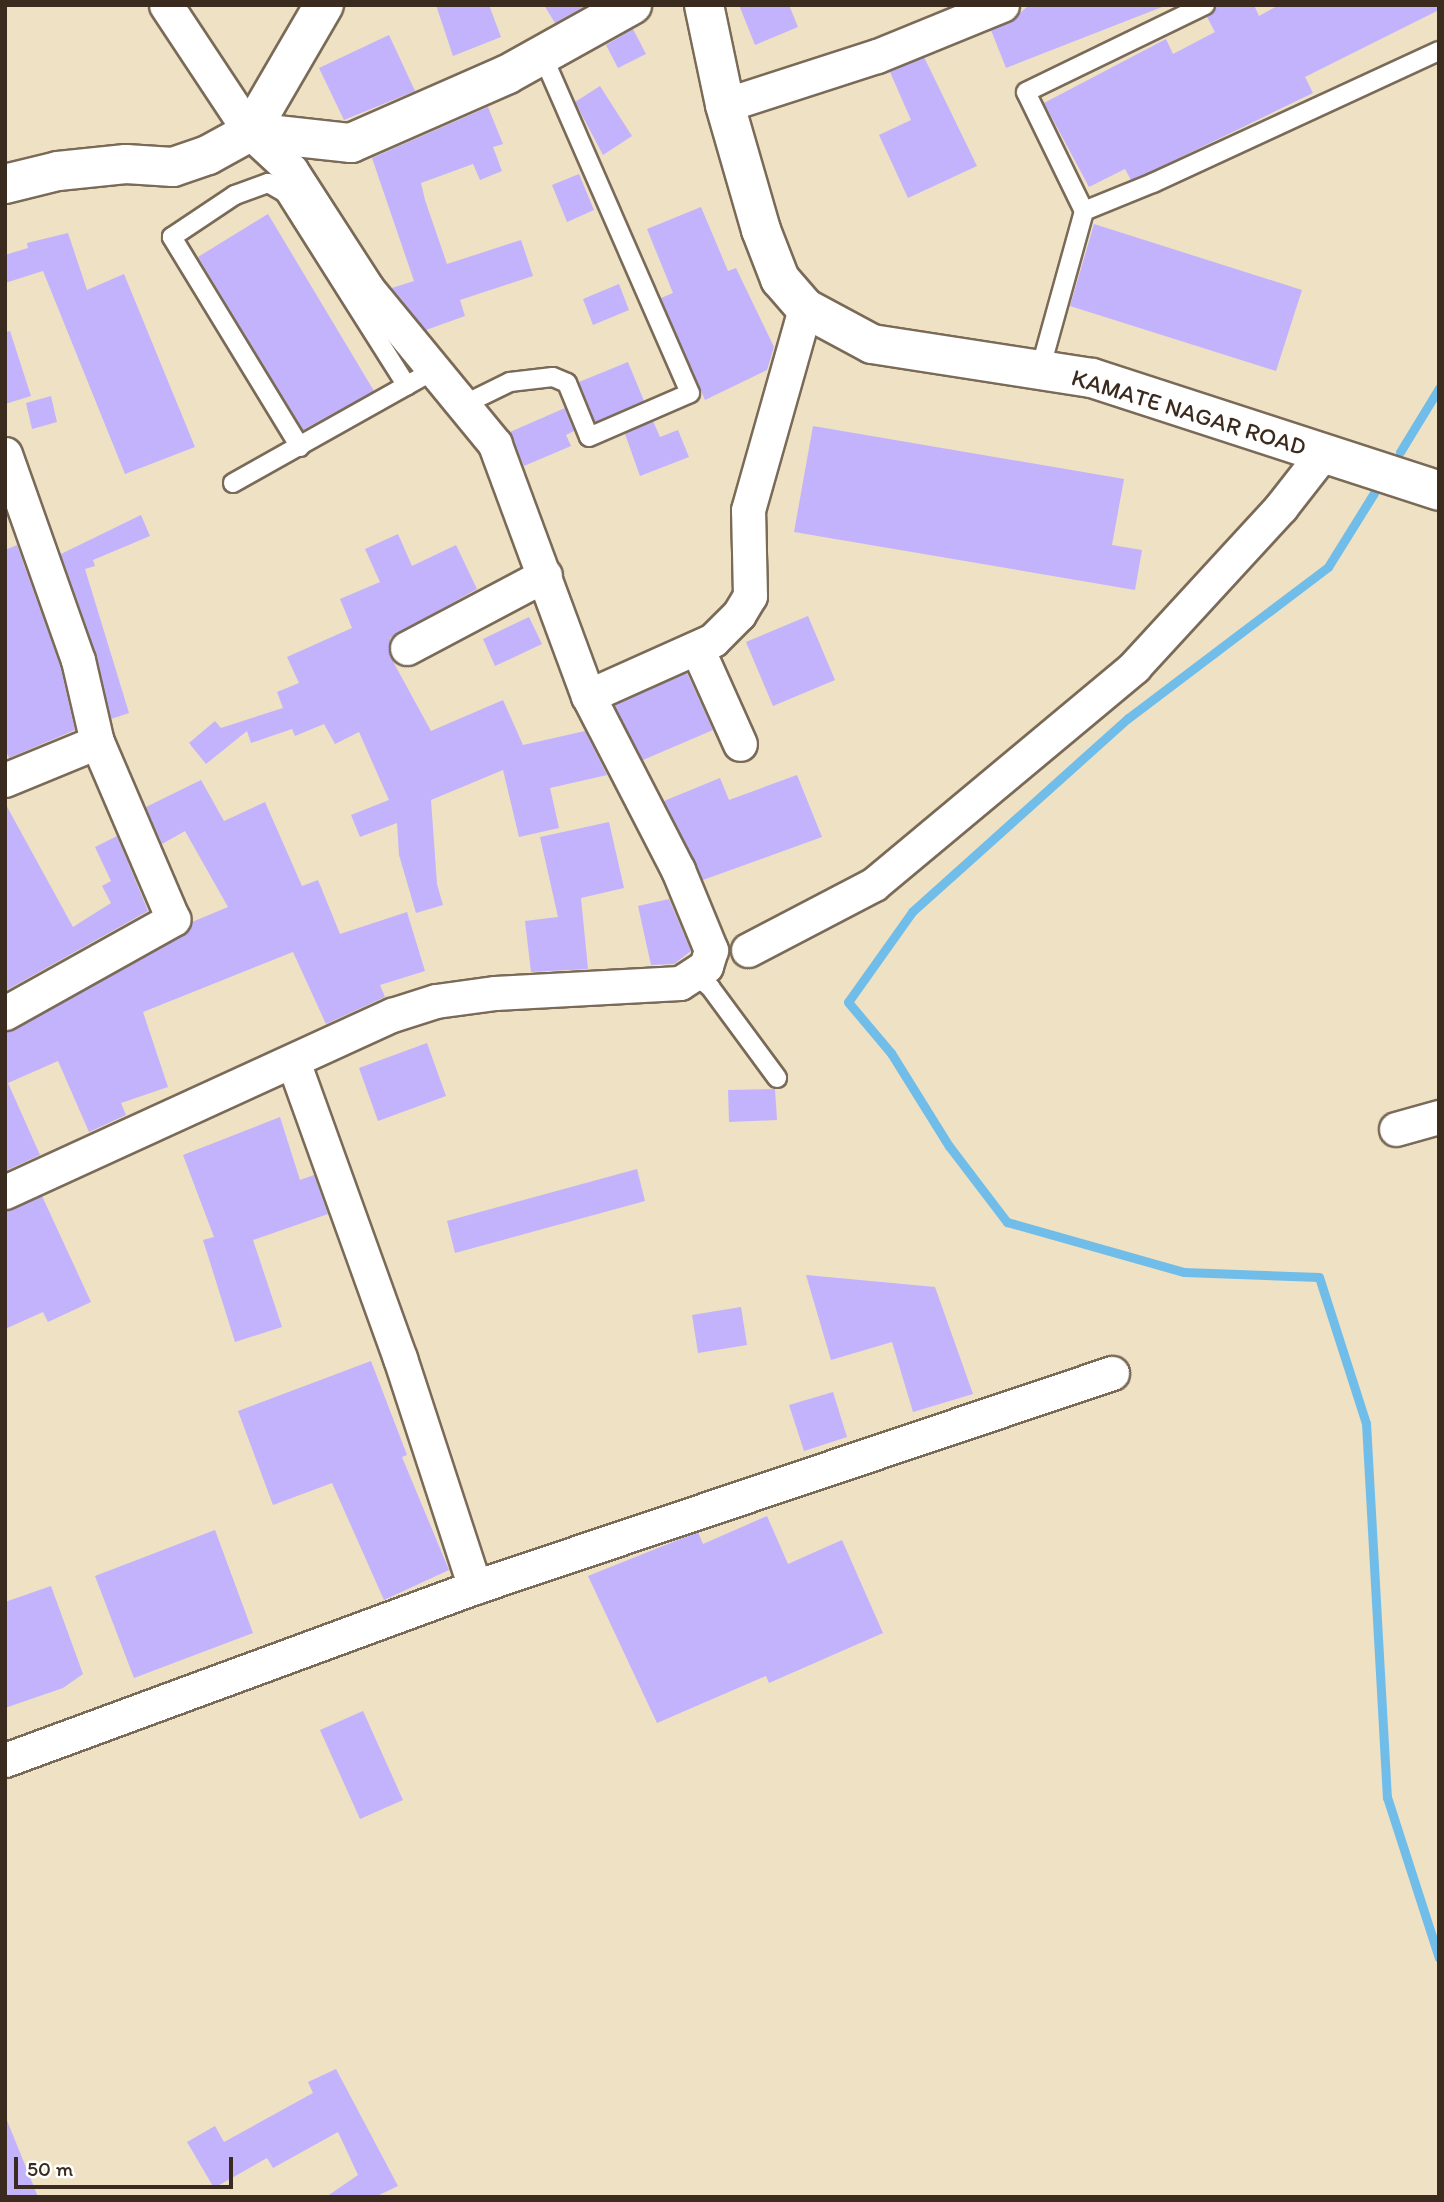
<!DOCTYPE html>
<html>
<head>
<meta charset="utf-8">
<style>
	body { margin:0 }
	#map { position:relative; width:1444px; height:2202px; overflow:hidden; background:#efe1c3; font-family:Itim,sans-serif }
	div>[style] { position:absolute }
	.stream>* { height:9px; margin:-4.5px; padding:0 4.5px; transform-origin:4.5px; border-radius:4.5px; background:#71bdea }
	.building>* { inset:0; background:#c2b3fc }
	.roads { filter:drop-shadow(2px 0 #7a6a58) drop-shadow(-2px 0 #7a6a58) drop-shadow(0 2px #7a6a58) drop-shadow(0 -2px #7a6a58) }
	.service>* { height:18px; margin:-9px; padding:0 9px; transform-origin:9px; border-radius:9px; background:#fff }
	.minor>* { height:33px; margin:-16.5px; padding:0 16.5px; transform-origin:16.5px; border-radius:16.5px; background:#fff }
	.tertiary>* { height:38px; margin:-19px; padding:0 19px; transform-origin:19px; border-radius:19px; background:#fff }
	span { translate:-50% -50%; white-space:nowrap; text-align:center; line-height:1.15; -webkit-text-stroke:6px #fff; paint-order:stroke }
	.street-label { font-size:24px; color:#3b2a1e }
	.frame { position:absolute; inset:0; border:7px solid #3b2a1e; pointer-events:none }
	.scale { position:absolute; left:14px; top:2157px; width:219px; height:32px; box-sizing:border-box; border:4px solid #3b2a1e; border-top:0; padding-left:9px; font-size:21px; line-height:24px; white-space:nowrap; color:#3b2a1e; -webkit-text-stroke:5px #fff; paint-order:stroke }
</style>
</head>
<body>
<div id="map">
	<div class="stream">
		<i style="left:1400px;top:452px;width:75px;rotate:-58.6deg"></i>
		<i style="left:1374px;top:493px;width:87px;rotate:121.9deg"></i>
		<i style="left:1328px;top:567px;width:251px;rotate:142.9deg"></i>
		<i style="left:1128px;top:718px;width:290px;rotate:138.1deg"></i>
		<i style="left:912px;top:912px;width:110px;rotate:125.4deg"></i>
		<i style="left:848px;top:1002px;width:67px;rotate:49.9deg"></i>
		<i style="left:891px;top:1053px;width:110px;rotate:58.1deg"></i>
		<i style="left:949px;top:1146px;width:96px;rotate:52.7deg"></i>
		<i style="left:1007px;top:1222px;width:184px;rotate:15.8deg"></i>
		<i style="left:1184px;top:1272px;width:135px;rotate:2.1deg"></i>
		<i style="left:1319px;top:1277px;width:153px;rotate:72.2deg"></i>
		<i style="left:1366px;top:1423px;width:375px;rotate:86.8deg"></i>
		<i style="left:1387px;top:1797px;width:169px;rotate:72.1deg"></i>
	</div>
	<div class="building">
		<i style="clip-path:polygon(436px 5px,489px 5px,501px 37px,453px 56px)"></i>
		<i style="clip-path:polygon(544px 5px,587px 5px,555px 23px)"></i>
		<i style="clip-path:polygon(739px 5px,789px 5px,798px 27px,755px 45px)"></i>
		<i style="clip-path:polygon(1029px 5px,1161px 5px,1162px 7px,1006px 68px,991px 30px,1010px 22px)"></i>
		<i style="clip-path:polygon(1216px 5px,1254px 5px,1259px 16px,1279px 5px,1439px 5px,1439px 10px,1305px 77px,1313px 93px,1148px 173px,1131px 180px,1125px 169px,1089px 187px,1044px 103px,1166px 39px,1173px 54px,1215px 32px,1207px 17px)"></i>
		<i style="clip-path:polygon(633px 29px,646px 54px,618px 68px,606px 45px)"></i>
		<i style="clip-path:polygon(389px 35px,415px 91px,344px 120px,319px 68px)"></i>
		<i style="clip-path:polygon(924px 57px,977px 166px,908px 198px,879px 135px,911px 120px,890px 72px)"></i>
		<i style="clip-path:polygon(600px 86px,632px 136px,603px 155px,575px 102px)"></i>
		<i style="clip-path:polygon(488px 107px,503px 144px,493px 147px,502px 171px,480px 180px,473px 164px,421px 183px,425px 200px,447px 264px,521px 240px,533px 276px,460px 300px,465px 316px,426px 330px,392px 288px,414px 281px,372px 158px)"></i>
		<i style="clip-path:polygon(579px 174px,594px 210px,567px 222px,552px 185px)"></i>
		<i style="clip-path:polygon(701px 207px,728px 271px,736px 268px,774px 347px,767px 370px,705px 400px,661px 298px,673px 293px,647px 229px)"></i>
		<i style="clip-path:polygon(268px 214px,374px 391px,303px 430px,198px 257px)"></i>
		<i style="clip-path:polygon(1094px 224px,1302px 290px,1276px 371px,1070px 306px)"></i>
		<i style="clip-path:polygon(68px 233px,87px 290px,124px 274px,195px 447px,125px 474px,43px 271px,5px 283px,5px 255px,28px 248px,27px 243px)"></i>
		<i style="clip-path:polygon(619px 284px,629px 310px,593px 325px,583px 299px)"></i>
		<i style="clip-path:polygon(10px 331px,31px 396px,5px 404px,5px 332px)"></i>
		<i style="clip-path:polygon(628px 362px,644px 401px,595px 422px,579px 382px)"></i>
		<i style="clip-path:polygon(51px 396px,57px 422px,32px 429px,26px 403px)"></i>
		<i style="clip-path:polygon(565px 408px,574px 431px,566px 435px,571px 446px,524px 466px,510px 432px)"></i>
		<i style="clip-path:polygon(653px 421px,660px 437px,678px 430px,689px 457px,640px 476px,625px 434px)"></i>
		<i style="clip-path:polygon(813px 426px,1124px 479px,1112px 545px,1142px 550px,1135px 590px,794px 532px)"></i>
		<i style="clip-path:polygon(141px 515px,150px 536px,93px 560px,95px 566px,85px 569px,129px 713px,111px 719px,96px 654px,61px 554px)"></i>
		<i style="clip-path:polygon(398px 534px,412px 566px,456px 545px,477px 589px,390px 638px,390px 656px,431px 731px,503px 700px,523px 745px,585px 731px,607px 775px,550px 788px,559px 828px,519px 837px,503px 770px,431px 800px,437px 884px,443px 905px,416px 913px,399px 855px,397px 823px,360px 837px,351px 815px,389px 800px,359px 732px,335px 744px,324px 724px,295px 736px,292px 729px,251px 743px,247px 731px,206px 764px,189px 743px,215px 721px,221px 728px,283px 708px,277px 692px,299px 683px,287px 657px,352px 628px,340px 599px,380px 582px,365px 549px)"></i>
		<i style="clip-path:polygon(17px 545px,60px 665px,75px 730px,9px 758px,5px 749px,5px 550px)"></i>
		<i style="clip-path:polygon(808px 616px,835px 680px,773px 706px,746px 642px)"></i>
		<i style="clip-path:polygon(529px 617px,542px 644px,495px 666px,483px 639px)"></i>
		<i style="clip-path:polygon(687px 673px,713px 730px,643px 760px,614px 705px)"></i>
		<i style="clip-path:polygon(797px 775px,822px 837px,703px 880px,664px 801px,720px 778px,729px 800px)"></i>
		<i style="clip-path:polygon(201px 780px,224px 821px,265px 802px,302px 886px,318px 880px,340px 934px,407px 912px,425px 971px,380px 985px,385px 997px,326px 1024px,293px 952px,143px 1012px,168px 1087px,121px 1103px,126px 1115px,89px 1132px,58px 1061px,8px 1083px,40px 1155px,5px 1171px,5px 1032px,182px 936px,192px 922px,228px 907px,185px 831px,162px 844px,146px 807px)"></i>
		<i style="clip-path:polygon(5px 803px,73px 927px,111px 903px,102px 886px,111px 881px,95px 847px,117px 836px,148px 911px,5px 991px)"></i>
		<i style="clip-path:polygon(609px 822px,624px 888px,581px 898px,588px 969px,531px 972px,525px 921px,558px 917px,540px 837px)"></i>
		<i style="clip-path:polygon(669px 899px,691px 951px,674px 964px,651px 965px,638px 906px)"></i>
		<i style="clip-path:polygon(427px 1043px,446px 1096px,378px 1121px,359px 1068px)"></i>
		<i style="clip-path:polygon(775px 1089px,777px 1120px,729px 1122px,728px 1090px)"></i>
		<i style="clip-path:polygon(280px 1117px,300px 1180px,314px 1175px,328px 1214px,253px 1240px,282px 1327px,235px 1342px,203px 1240px,214px 1237px,183px 1155px)"></i>
		<i style="clip-path:polygon(637px 1169px,645px 1201px,455px 1253px,447px 1221px)"></i>
		<i style="clip-path:polygon(42px 1196px,91px 1302px,48px 1322px,43px 1312px,5px 1329px,5px 1211px)"></i>
		<i style="clip-path:polygon(806px 1275px,935px 1287px,973px 1394px,913px 1412px,892px 1342px,831px 1360px)"></i>
		<i style="clip-path:polygon(741px 1307px,747px 1345px,698px 1353px,692px 1315px)"></i>
		<i style="clip-path:polygon(371px 1361px,407px 1455px,402px 1457px,449px 1570px,384px 1600px,332px 1483px,273px 1505px,238px 1411px)"></i>
		<i style="clip-path:polygon(833px 1392px,847px 1437px,804px 1451px,789px 1405px)"></i>
		<i style="clip-path:polygon(767px 1516px,788px 1564px,842px 1540px,883px 1633px,769px 1683px,766px 1676px,657px 1723px,588px 1576px,698px 1532px,703px 1544px)"></i>
		<i style="clip-path:polygon(215px 1530px,253px 1633px,134px 1678px,95px 1576px)"></i>
		<i style="clip-path:polygon(51px 1586px,83px 1674px,63px 1688px,5px 1708px,5px 1602px)"></i>
		<i style="clip-path:polygon(363px 1711px,403px 1800px,360px 1819px,320px 1730px)"></i>
		<i style="clip-path:polygon(336px 2069px,398px 2186px,375px 2197px,326px 2197px,358px 2175px,338px 2132px,273px 2168px,267px 2158px,214px 2188px,187px 2142px,215px 2126px,224px 2142px,313px 2093px,308px 2082px)"></i>
		<i style="clip-path:polygon(5px 2118px,6px 2118px,38px 2197px,5px 2197px)"></i>
	</div>
	<div class="roads">
		<div class="service">
			<i style="left:1084px;top:211px;width:74px;rotate:-22.1deg"></i>
			<i style="left:1153px;top:183px;width:315px;rotate:-24.8deg"></i>
			<i style="left:1040px;top:370px;width:165px;rotate:-74.5deg"></i>
			<i style="left:1084px;top:211px;width:132px;rotate:-116deg"></i>
			<i style="left:1026px;top:92px;width:199px;rotate:-25.9deg"></i>
			<i style="left:463px;top:405px;width:52px;rotate:-26.1deg"></i>
			<i style="left:510px;top:382px;width:43px;rotate:-6.6deg"></i>
			<i style="left:553px;top:377px;width:15px;rotate:23deg"></i>
			<i style="left:567px;top:383px;width:58px;rotate:67.8deg"></i>
			<i style="left:589px;top:437px;width:110px;rotate:-23.5deg"></i>
			<i style="left:690px;top:393px;width:369px;rotate:-113.6deg"></i>
			<i style="left:300px;top:447px;width:246px;rotate:-121.4deg"></i>
			<i style="left:172px;top:237px;width:76px;rotate:-33.7deg"></i>
			<i style="left:235px;top:195px;width:35px;rotate:-20deg"></i>
			<i style="left:268px;top:183px;width:20px;rotate:30deg"></i>
			<i style="left:285px;top:193px;width:228px;rotate:57.7deg"></i>
			<i style="left:233px;top:483px;width:231px;rotate:-29.3deg"></i>
			<i style="left:696px;top:976px;width:18px;rotate:38deg"></i>
			<i style="left:710px;top:987px;width:113px;rotate:53.6deg"></i>
		</div>
		<div class="minor">
			<i style="left:725px;top:105px;width:160px;rotate:-17.9deg"></i>
			<i style="left:877px;top:56px;width:135px;rotate:-22.2deg"></i>
			<i style="left:5px;top:454px;width:219px;rotate:70.5deg"></i>
			<i style="left:78px;top:660px;width:84px;rotate:77deg"></i>
			<i style="left:97px;top:742px;width:100px;rotate:157.6deg"></i>
			<i style="left:407px;top:648px;width:156px;rotate:-27.9deg"></i>
			<i style="left:697px;top:648px;width:105px;rotate:65.9deg"></i>
			<i style="left:588px;top:696px;width:137px;rotate:-24.1deg"></i>
			<i style="left:713px;top:640px;width:37px;rotate:-45deg"></i>
			<i style="left:739px;top:614px;width:21px;rotate:-59deg"></i>
			<i style="left:750px;top:596px;width:86px;rotate:-91.3deg"></i>
			<i style="left:748px;top:510px;width:210px;rotate:-74.2deg"></i>
			<i style="left:748px;top:950px;width:142px;rotate:-27.6deg"></i>
			<i style="left:874px;top:884px;width:339px;rotate:-39.8deg"></i>
			<i style="left:1134px;top:667px;width:217px;rotate:-47.4deg"></i>
			<i style="left:1281px;top:507px;width:70px;rotate:-52deg"></i>
			<i style="left:5px;top:1013px;width:193px;rotate:-29.2deg"></i>
			<i style="left:173px;top:919px;width:193px;rotate:-113.2deg"></i>
			<i style="left:293px;top:1061px;width:316px;rotate:70.2deg"></i>
			<i style="left:400px;top:1358px;width:241px;rotate:71.9deg"></i>
			<i style="left:1396px;top:1129px;width:45px;rotate:-15.6deg"></i>
			<i style="left:5px;top:1192px;width:426px;rotate:-24.6deg"></i>
			<i style="left:392px;top:1015px;width:46px;rotate:-17.7deg"></i>
			<i style="left:436px;top:1001px;width:60px;rotate:-7.7deg"></i>
			<i style="left:495px;top:993px;width:185px;rotate:-3.1deg"></i>
			<i style="left:680px;top:983px;width:31px;rotate:-33deg"></i>
			<i style="left:706px;top:966px;width:17px;rotate:-73deg"></i>
			<i style="left:711px;top:950px;width:87px;rotate:-112.4deg"></i>
			<i style="left:678px;top:870px;width:196px;rotate:-117.3deg"></i>
			<i style="left:588px;top:696px;width:269px;rotate:-110.3deg"></i>
			<i style="left:495px;top:444px;width:202px;rotate:-129.4deg"></i>
			<i style="left:367px;top:288px;width:140px;rotate:-122.8deg"></i>
			<i style="left:291px;top:170px;width:56px;rotate:-137.2deg"></i>
			<i style="left:250px;top:132px;width:152px;rotate:-123.5deg"></i>
			<i style="left:5px;top:1760px;width:501px;rotate:-20.21deg"></i>
			<i style="left:475px;top:1587px;width:672px;rotate:-18.57deg"></i>
		</div>
		<div class="tertiary">
			<i style="left:704px;top:5px;width:102px;rotate:78.1deg"></i>
			<i style="left:725px;top:105px;width:130px;rotate:73.9deg"></i>
			<i style="left:761px;top:230px;width:53px;rotate:68.8deg"></i>
			<i style="left:780px;top:279px;width:38px;rotate:49deg"></i>
			<i style="left:805px;top:308px;width:76px;rotate:28.2deg"></i>
			<i style="left:872px;top:344px;width:223px;rotate:8.8deg"></i>
			<i style="left:1092px;top:378px;width:365px;rotate:18deg"></i>
			<i style="left:250px;top:132px;width:102px;rotate:6.2deg"></i>
			<i style="left:351px;top:143px;width:171px;rotate:-23.7deg"></i>
			<i style="left:508px;top:74px;width:142px;rotate:-29.1deg"></i>
			<i style="left:5px;top:184px;width:55px;rotate:-13.8deg"></i>
			<i style="left:58px;top:171px;width:68px;rotate:-5.9deg"></i>
			<i style="left:126px;top:164px;width:47px;rotate:3.7deg"></i>
			<i style="left:173px;top:167px;width:37px;rotate:-19deg"></i>
			<i style="left:208px;top:155px;width:48px;rotate:-28.7deg"></i>
			<i style="left:250px;top:132px;width:147px;rotate:-59.8deg"></i>
		</div>
	</div>
	<div class="street-label">
		<span style="left:1189px;top:412px;rotate:17deg">KAMATE NAGAR ROAD</span>
	</div>
	<div class="frame"></div>
	<div class="scale">50 m</div>
</div>
</body>
</html>
